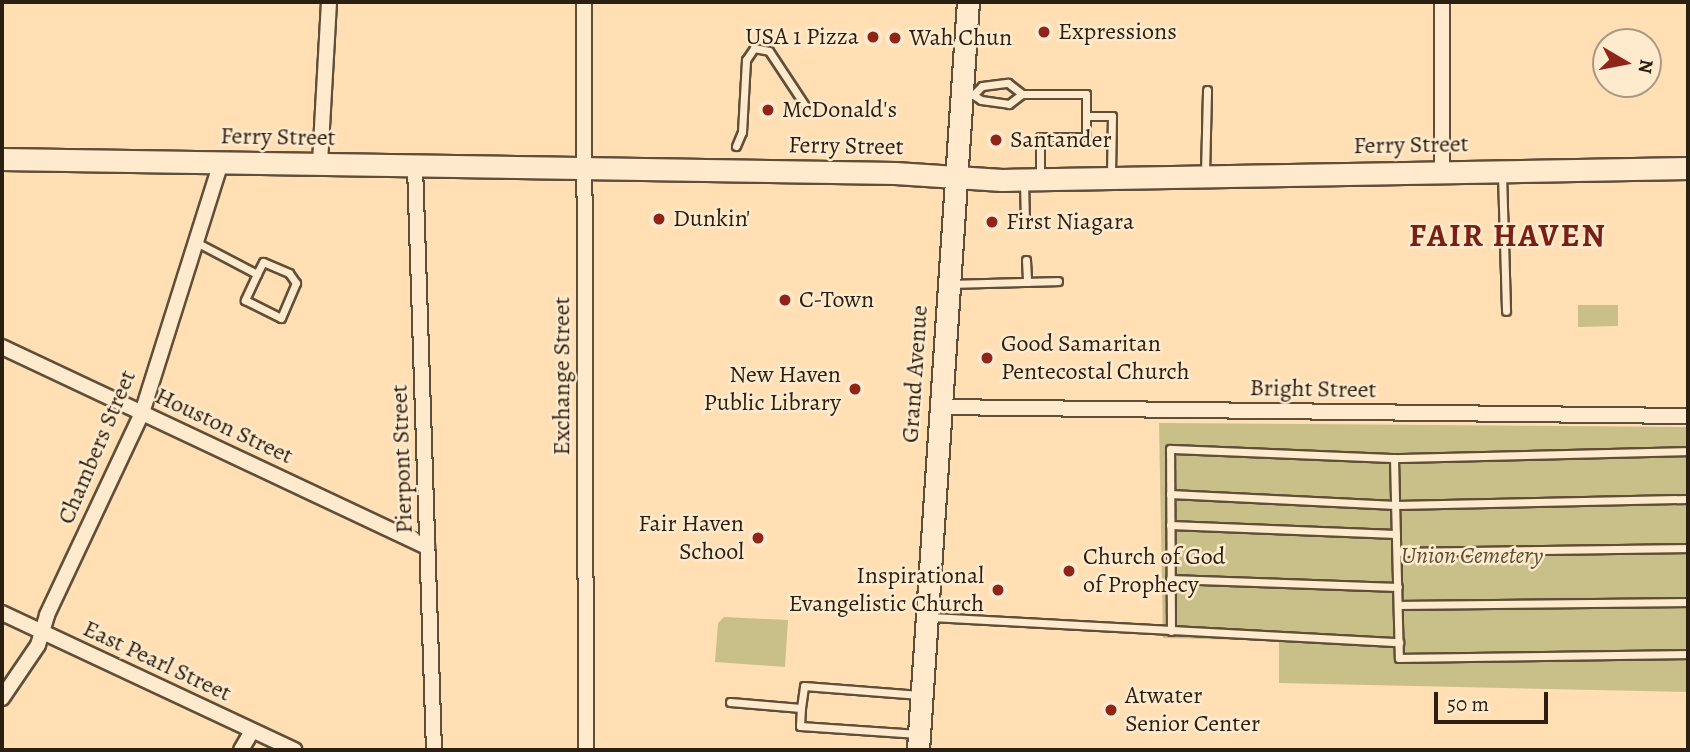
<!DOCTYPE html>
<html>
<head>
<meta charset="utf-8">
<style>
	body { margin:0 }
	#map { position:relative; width:1690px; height:752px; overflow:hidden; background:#ffdfb3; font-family:Alegreya,serif }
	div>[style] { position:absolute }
	.green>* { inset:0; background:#c8c088 }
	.roads { filter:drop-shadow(2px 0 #5f4f39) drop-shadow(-2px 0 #5f4f39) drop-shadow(0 2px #5f4f39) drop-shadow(0 -2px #5f4f39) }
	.lane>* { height:7px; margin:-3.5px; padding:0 3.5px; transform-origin:3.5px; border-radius:3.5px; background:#ffeace }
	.street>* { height:14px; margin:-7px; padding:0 7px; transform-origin:7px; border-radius:7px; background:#ffeace }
	.secondary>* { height:21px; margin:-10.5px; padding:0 10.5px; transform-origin:10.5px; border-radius:10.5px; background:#ffeace }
	.dots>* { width:19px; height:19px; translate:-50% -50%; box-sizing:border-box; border:4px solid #ffeace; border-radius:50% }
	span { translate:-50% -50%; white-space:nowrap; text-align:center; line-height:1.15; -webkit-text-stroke:5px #ffeace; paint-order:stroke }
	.poi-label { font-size:24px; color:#2a1f10 }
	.left { translate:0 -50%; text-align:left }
	.right { translate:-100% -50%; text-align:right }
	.street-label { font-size:24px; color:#2a1f10 }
	.park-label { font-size:24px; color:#594f34; font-style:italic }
	.district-label { font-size:32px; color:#7a1f14; font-weight:700; letter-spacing:2px }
	.frame { position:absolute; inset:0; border:4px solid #2a1f10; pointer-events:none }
	.north { position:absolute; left:1592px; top:28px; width:70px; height:70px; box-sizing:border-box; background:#ffeace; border:2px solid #aa9982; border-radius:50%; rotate:100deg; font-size:19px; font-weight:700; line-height:28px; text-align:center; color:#2a1f10 }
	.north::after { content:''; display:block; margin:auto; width:24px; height:32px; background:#8f2418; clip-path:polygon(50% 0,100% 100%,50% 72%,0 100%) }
	.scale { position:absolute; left:1434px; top:692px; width:114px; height:32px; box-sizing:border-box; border:4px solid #2a1f10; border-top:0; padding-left:9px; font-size:21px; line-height:24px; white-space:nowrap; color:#2a1f10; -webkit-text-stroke:5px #ffeace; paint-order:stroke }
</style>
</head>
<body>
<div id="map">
	<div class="green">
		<i style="clip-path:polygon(1578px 305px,1618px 305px,1618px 326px,1578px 327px)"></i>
		<i style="clip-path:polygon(1159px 423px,1688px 427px,1688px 692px,1279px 683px,1279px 641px,1163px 638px)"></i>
		<i style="clip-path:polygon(724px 617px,788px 620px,785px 667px,715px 662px,718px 623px)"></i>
	</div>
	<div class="roads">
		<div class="lane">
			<i style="left:970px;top:93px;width:13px;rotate:32deg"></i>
			<i style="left:981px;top:100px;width:28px;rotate:8deg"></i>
			<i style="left:1009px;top:104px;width:16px;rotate:-38deg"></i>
			<i style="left:974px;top:94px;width:11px;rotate:-45deg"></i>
			<i style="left:982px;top:86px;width:26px;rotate:-7deg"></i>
			<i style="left:1008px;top:83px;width:18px;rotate:38deg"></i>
			<i style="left:1022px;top:94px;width:64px"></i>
			<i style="left:1086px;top:94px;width:22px;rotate:90deg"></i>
			<i style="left:1086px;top:116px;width:26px"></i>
			<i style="left:1112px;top:116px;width:60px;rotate:91deg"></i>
			<i style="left:736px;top:146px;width:15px;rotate:-67deg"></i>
			<i style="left:742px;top:132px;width:72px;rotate:-86.8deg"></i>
			<i style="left:746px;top:60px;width:14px;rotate:-56deg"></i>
			<i style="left:754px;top:48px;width:15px;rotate:11deg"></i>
			<i style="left:769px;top:51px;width:64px;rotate:56.6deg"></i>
			<i style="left:1205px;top:174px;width:84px;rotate:-88.6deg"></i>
			<i style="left:1502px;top:174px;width:137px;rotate:88.3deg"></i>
			<i style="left:1040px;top:178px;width:41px;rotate:-90deg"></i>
			<i style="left:1040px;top:137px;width:46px"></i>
			<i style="left:1086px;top:137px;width:21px;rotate:-90deg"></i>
			<i style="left:1024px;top:181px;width:42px;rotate:88.6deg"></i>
			<i style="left:196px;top:242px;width:69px;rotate:27.7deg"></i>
			<i style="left:257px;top:274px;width:29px;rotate:115deg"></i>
			<i style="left:245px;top:300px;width:40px;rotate:26.6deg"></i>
			<i style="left:281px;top:318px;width:38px;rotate:-67deg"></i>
			<i style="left:296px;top:283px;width:12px;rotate:-125deg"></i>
			<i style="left:289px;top:273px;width:28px;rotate:-157deg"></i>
			<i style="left:263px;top:262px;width:13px;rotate:117deg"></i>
			<i style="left:1026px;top:260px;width:22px;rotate:87deg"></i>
			<i style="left:952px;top:284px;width:106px;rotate:-1.6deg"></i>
			<i style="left:1688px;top:451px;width:294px;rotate:178.6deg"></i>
			<i style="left:1394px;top:458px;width:200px;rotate:88.6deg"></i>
			<i style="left:1399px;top:658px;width:289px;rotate:-0.8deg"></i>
			<i style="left:1170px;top:494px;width:226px;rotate:2.8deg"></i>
			<i style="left:1396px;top:505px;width:292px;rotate:-1.2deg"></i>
			<i style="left:1170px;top:525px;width:226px;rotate:2.3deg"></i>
			<i style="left:1397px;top:552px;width:291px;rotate:-0.8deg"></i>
			<i style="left:1170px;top:579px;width:228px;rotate:2deg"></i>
			<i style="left:1398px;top:605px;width:290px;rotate:-0.6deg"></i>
			<i style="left:930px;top:617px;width:470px;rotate:3.1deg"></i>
			<i style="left:1171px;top:631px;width:182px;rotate:-90.3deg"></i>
			<i style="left:1170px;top:449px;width:224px;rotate:2.3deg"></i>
			<i style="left:730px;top:702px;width:71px;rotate:4.8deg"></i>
			<i style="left:918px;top:734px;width:118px;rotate:-176.1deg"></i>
			<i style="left:800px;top:726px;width:18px;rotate:-87deg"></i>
			<i style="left:801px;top:708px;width:22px;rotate:-82deg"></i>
			<i style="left:804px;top:686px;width:116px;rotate:4.4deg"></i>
		</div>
		<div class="street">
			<i style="left:584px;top:2px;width:748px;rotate:89.85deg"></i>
			<i style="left:1442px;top:2px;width:169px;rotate:90deg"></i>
			<i style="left:320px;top:163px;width:161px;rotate:-86.8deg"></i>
			<i style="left:415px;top:166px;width:584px;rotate:88.14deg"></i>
			<i style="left:2px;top:347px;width:470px;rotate:25.2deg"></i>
			<i style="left:938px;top:407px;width:750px;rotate:0.69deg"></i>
			<i style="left:2px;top:613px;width:323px;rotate:25.1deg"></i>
			<i style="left:2px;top:698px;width:64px;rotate:-55.8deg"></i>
			<i style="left:38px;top:645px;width:31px;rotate:-73deg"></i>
			<i style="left:47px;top:615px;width:223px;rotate:-64.8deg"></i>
			<i style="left:142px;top:413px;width:262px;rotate:-72.5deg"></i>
			<i style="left:241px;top:750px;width:22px;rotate:-60deg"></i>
		</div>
		<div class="secondary">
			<i style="left:2px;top:159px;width:893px;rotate:0.9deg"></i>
			<i style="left:895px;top:173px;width:107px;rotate:3.7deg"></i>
			<i style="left:1002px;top:180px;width:686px;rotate:-1deg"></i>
			<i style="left:918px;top:750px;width:750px;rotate:-86.18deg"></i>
		</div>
	</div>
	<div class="dots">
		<i style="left:1044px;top:32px;background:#8f2418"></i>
		<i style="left:873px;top:37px;background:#8f2418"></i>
		<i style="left:895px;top:38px;background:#8f2418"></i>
		<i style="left:768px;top:110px;background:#8f2418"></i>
		<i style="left:996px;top:140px;background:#8f2418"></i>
		<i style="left:659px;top:219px;background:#8f2418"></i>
		<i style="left:992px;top:222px;background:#8f2418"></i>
		<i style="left:785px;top:300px;background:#8f2418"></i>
		<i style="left:987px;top:358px;background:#8f2418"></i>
		<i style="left:855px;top:389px;background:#8f2418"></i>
		<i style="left:758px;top:538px;background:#8f2418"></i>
		<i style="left:1069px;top:571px;background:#8f2418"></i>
		<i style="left:998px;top:590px;background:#8f2418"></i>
		<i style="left:1111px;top:710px;background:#8f2418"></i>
	</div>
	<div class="poi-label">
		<span class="left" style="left:1058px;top:32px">Expressions</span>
		<span class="right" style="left:859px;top:37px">USA 1 Pizza</span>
		<span class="left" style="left:909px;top:38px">Wah Chun</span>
		<span class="left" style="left:782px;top:110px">McDonald's</span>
		<span class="left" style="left:1010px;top:140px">Santander</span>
		<span class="left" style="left:673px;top:219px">Dunkin'</span>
		<span class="left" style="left:1006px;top:222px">First Niagara</span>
		<span class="left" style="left:799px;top:300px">C-Town</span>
		<span class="left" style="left:1001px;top:358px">Good Samaritan<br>Pentecostal Church</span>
		<span class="right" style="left:841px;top:389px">New Haven<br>Public Library</span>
		<span class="right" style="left:744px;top:538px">Fair Haven<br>School</span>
		<span class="left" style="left:1083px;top:571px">Church of God<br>of Prophecy</span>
		<span class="right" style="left:984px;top:590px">Inspirational<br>Evangelistic Church</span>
		<span class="left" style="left:1125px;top:710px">Atwater<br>Senior Center</span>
	</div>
	<div class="street-label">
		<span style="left:278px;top:137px;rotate:1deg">Ferry Street</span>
		<span style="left:1411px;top:145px;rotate:-1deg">Ferry Street</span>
		<span style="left:846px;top:146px;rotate:1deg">Ferry Street</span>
		<span style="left:915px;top:374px;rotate:-86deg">Grand Avenue</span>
		<span style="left:562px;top:376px;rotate:-90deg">Exchange Street</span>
		<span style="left:1313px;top:389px;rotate:1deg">Bright Street</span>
		<span style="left:224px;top:426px;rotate:25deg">Houston Street</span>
		<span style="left:97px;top:447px;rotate:-67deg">Chambers Street</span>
		<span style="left:402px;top:459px;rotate:-92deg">Pierpont Street</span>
		<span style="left:157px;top:661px;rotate:25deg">East Pearl Street</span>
	</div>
	<div class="park-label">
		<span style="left:1472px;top:556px">Union Cemetery</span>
	</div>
	<div class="district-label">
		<span style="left:1508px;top:235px">FAIR HAVEN</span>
	</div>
	<div class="frame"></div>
	<div class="north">N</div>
	<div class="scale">50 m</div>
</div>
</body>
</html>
